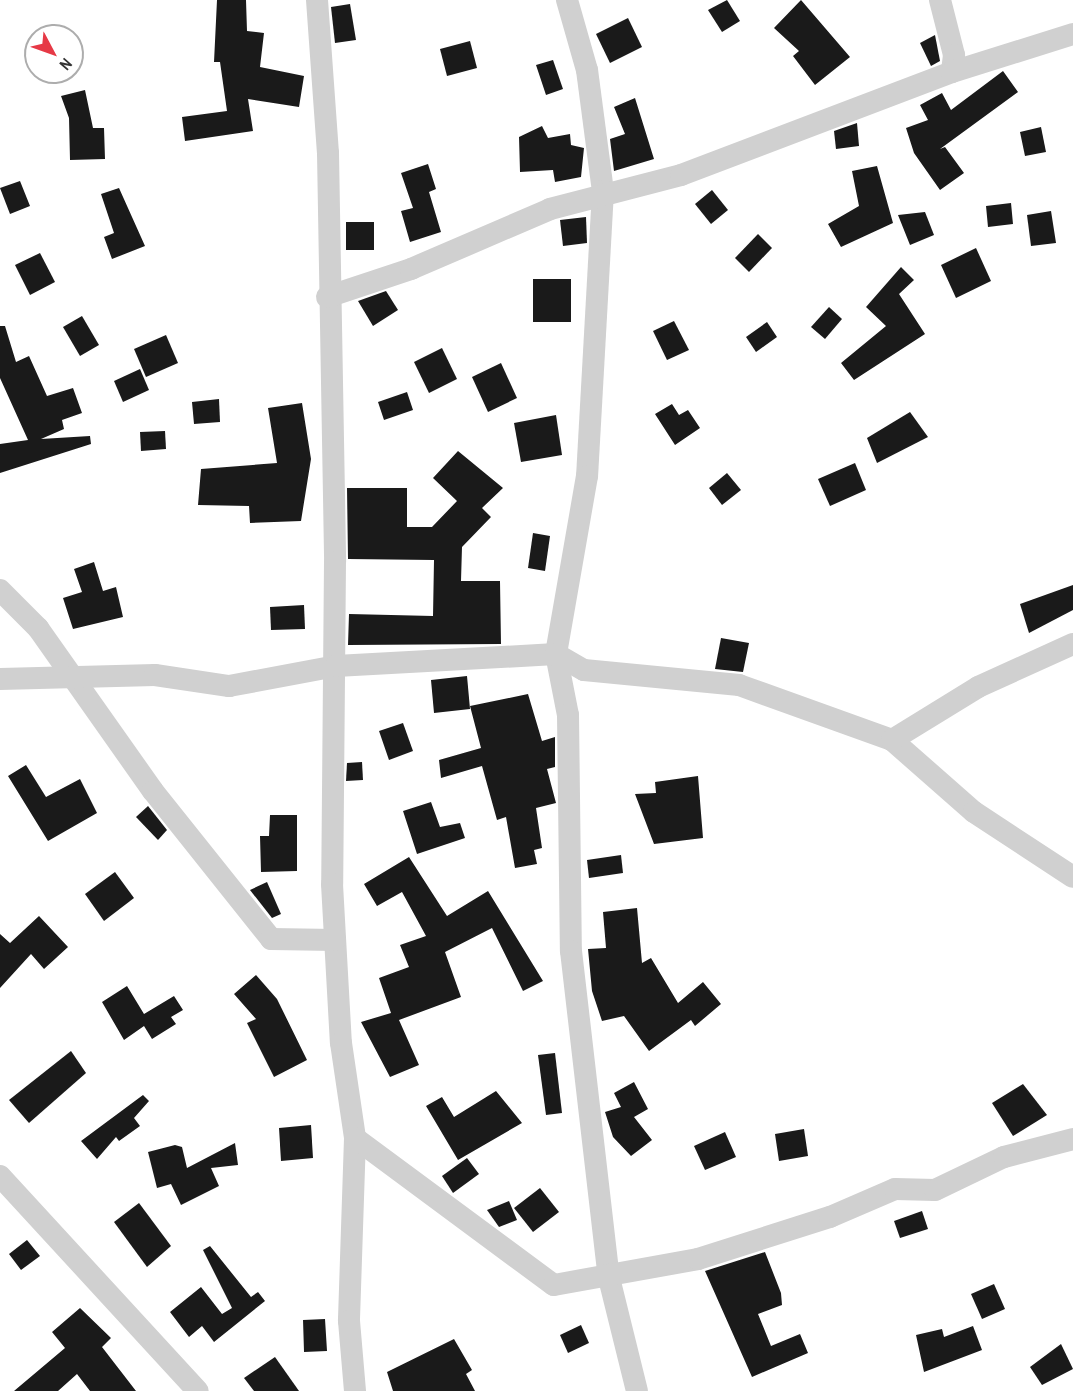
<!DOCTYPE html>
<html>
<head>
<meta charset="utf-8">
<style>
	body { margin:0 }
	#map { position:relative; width:1073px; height:1391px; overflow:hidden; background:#fff; font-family:"Archivo Narrow",sans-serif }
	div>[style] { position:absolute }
	.building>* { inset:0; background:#1a1a1a }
	.street>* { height:22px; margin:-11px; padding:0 11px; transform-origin:11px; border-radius:11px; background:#d0d0d0 }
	span { translate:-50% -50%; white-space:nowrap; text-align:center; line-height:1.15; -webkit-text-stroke:6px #fff; paint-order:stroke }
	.north { position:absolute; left:24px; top:24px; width:60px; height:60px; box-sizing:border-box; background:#fff; border:2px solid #adadad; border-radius:50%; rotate:131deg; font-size:16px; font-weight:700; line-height:24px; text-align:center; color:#333 }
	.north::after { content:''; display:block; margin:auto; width:21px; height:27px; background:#e63946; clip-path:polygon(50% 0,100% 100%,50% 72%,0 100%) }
</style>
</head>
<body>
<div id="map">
	<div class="building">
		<i style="clip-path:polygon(217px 0,246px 0,247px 31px,264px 33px,260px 67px,304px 76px,299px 107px,248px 99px,253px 131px,185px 141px,182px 117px,227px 111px,220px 62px,214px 62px)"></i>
		<i style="clip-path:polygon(727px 0,740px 21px,722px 32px,708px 10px)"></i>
		<i style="clip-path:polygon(801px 0,850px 57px,815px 85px,793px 56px,799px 51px,774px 28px)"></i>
		<i style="clip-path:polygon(350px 4px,356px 40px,335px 43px,331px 7px)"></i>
		<i style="clip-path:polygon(628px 18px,642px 47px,610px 63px,596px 34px)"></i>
		<i style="clip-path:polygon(935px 35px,940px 61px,931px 66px,920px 43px)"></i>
		<i style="clip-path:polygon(470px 41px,477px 68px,447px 76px,440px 49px)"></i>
		<i style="clip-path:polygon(553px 60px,563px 89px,546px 95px,536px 65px)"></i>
		<i style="clip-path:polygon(1003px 71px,1018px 92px,940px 149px,945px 147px,964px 173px,940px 190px,914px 153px,906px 128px,928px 120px,920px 105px,942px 93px,951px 110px)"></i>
		<i style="clip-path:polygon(85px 90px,93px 128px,104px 128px,105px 159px,70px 160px,69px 118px,61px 96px)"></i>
		<i style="clip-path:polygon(635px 98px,654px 159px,614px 171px,610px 139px,625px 134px,614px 107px)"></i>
		<i style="clip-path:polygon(857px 123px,859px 146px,836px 149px,834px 131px)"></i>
		<i style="clip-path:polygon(542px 126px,548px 138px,570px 134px,571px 145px,584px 148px,581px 177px,555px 182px,553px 170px,520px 172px,519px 137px)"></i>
		<i style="clip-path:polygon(1041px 127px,1046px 152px,1025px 156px,1020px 132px)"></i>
		<i style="clip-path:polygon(428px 164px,436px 189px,429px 192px,441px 232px,410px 242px,401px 211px,413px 208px,401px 173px)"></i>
		<i style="clip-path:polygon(877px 166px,893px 223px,841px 247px,828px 224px,859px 206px,852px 171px)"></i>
		<i style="clip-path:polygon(20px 181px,30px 206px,10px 214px,0 188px)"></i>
		<i style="clip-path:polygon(119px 188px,145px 246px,112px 259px,104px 237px,114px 233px,101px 194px)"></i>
		<i style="clip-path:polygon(712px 190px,728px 210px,711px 224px,695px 204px)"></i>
		<i style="clip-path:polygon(1011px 203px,1013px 224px,988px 227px,986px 206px)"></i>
		<i style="clip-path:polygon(1051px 211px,1056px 243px,1031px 246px,1027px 215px)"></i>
		<i style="clip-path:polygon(925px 212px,934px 235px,910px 245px,898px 215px)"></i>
		<i style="clip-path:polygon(586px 217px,587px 243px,563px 246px,560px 220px)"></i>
		<i style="clip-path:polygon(346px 222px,374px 222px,374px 250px,346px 250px)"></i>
		<i style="clip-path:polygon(758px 234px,772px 248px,749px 272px,735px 258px)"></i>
		<i style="clip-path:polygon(976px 248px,991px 281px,956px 298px,941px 265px)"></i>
		<i style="clip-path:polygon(40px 253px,55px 282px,30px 295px,15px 265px)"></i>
		<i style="clip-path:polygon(901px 267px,914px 280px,899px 294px,925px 334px,854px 380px,841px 363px,886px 326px,866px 307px)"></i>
		<i style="clip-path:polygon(533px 279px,571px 279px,571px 322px,533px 322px)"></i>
		<i style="clip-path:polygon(386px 291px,398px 310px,373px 326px,358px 301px)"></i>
		<i style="clip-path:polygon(829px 307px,842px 319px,825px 339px,811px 327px)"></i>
		<i style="clip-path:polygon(82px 316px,99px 345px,80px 356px,63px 327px)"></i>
		<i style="clip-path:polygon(674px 321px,689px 350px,667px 360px,653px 331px)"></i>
		<i style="clip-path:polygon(767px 322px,777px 337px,756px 352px,746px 337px)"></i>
		<i style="clip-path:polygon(0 326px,5px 326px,16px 362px,29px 356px,47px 396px,73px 388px,82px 413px,62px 420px,64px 429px,41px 439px,90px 436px,91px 444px,0 473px,0 444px,28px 440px,0 378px)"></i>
		<i style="clip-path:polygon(166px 335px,178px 363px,146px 377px,134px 349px)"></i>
		<i style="clip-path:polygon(442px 348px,457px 379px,429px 393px,414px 362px)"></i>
		<i style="clip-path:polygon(501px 363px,517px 398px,488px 412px,472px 377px)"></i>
		<i style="clip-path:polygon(140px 369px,149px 390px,123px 402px,114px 381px)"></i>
		<i style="clip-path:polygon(407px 392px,413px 410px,384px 420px,378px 402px)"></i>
		<i style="clip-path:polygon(219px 399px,220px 422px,194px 424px,192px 402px)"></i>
		<i style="clip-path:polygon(302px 403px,311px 459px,301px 521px,250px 523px,249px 506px,198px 505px,201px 469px,277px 463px,268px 408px)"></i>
		<i style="clip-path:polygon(672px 404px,679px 415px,688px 410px,700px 428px,675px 445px,655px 414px)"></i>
		<i style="clip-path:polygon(910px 412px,928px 437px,877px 463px,867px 438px)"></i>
		<i style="clip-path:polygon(556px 415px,562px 455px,521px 462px,514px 423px)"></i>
		<i style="clip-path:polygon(165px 431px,166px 449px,141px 451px,140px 432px)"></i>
		<i style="clip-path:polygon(458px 451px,503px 488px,482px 508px,491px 517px,462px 547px,461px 581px,500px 581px,501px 644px,348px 645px,349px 614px,433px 616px,434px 560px,348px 559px,347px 488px,407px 488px,407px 527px,432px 527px,457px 501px,433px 478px)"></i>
		<i style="clip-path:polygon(855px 463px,866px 490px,830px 506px,818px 479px)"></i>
		<i style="clip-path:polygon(727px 473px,741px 490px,722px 505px,709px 488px)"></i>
		<i style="clip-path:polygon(533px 533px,550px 536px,545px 571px,528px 568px)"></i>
		<i style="clip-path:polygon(94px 562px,103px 591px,116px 587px,123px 617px,73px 629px,63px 598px,82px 592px,74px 569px)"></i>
		<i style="clip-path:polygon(1073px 585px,1073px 610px,1029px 633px,1020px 604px)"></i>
		<i style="clip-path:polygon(304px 605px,305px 629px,271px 630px,270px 607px)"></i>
		<i style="clip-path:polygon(721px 638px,749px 643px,743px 672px,715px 669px)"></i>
		<i style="clip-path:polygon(467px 676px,470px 709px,434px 713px,431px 680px)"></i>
		<i style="clip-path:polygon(528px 694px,542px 741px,555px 737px,555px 767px,547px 769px,556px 803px,536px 808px,542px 848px,534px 850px,537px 864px,515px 868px,506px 817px,497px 820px,482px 766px,441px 778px,439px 760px,481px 748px,470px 706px)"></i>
		<i style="clip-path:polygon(403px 723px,413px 751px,389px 760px,379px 731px)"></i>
		<i style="clip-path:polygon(362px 762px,363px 780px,346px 781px,347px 763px)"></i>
		<i style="clip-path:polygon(26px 765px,46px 797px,80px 779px,97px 813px,48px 841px,8px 776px)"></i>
		<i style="clip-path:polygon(698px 776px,703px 838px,654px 844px,635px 794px,656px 793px,655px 782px)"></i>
		<i style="clip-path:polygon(431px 802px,440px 827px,460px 823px,465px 838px,417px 854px,403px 811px)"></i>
		<i style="clip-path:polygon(148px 806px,167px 830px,158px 840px,136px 817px)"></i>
		<i style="clip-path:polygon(270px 815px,297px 815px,297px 871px,261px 872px,260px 836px,269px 836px)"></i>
		<i style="clip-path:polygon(621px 855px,623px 873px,589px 878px,587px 860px)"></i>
		<i style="clip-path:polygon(409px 857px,447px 916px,488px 891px,543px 981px,523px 991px,492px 928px,445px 952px,461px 997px,399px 1020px,419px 1065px,390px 1077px,361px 1022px,391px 1013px,379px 978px,409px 967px,400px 945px,426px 936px,402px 892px,377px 906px,364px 884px)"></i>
		<i style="clip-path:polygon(115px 872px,134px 898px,104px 921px,85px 894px)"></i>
		<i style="clip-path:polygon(267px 882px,281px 914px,272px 918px,250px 890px)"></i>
		<i style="clip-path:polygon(637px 908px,642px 963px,651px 958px,678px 1003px,703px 982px,721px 1004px,695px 1026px,691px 1020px,649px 1051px,624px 1016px,602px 1021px,592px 991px,588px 949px,606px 948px,603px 912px)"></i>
		<i style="clip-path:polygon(39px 916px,68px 947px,44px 969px,31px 954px,0 988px,0 934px,10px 943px)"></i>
		<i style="clip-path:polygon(256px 975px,277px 999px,307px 1060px,274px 1077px,247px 1023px,256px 1019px,234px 994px)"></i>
		<i style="clip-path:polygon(127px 986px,144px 1014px,174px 996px,183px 1010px,171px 1017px,176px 1024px,152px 1039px,144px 1026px,124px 1040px,102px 1002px)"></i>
		<i style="clip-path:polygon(71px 1051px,86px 1073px,29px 1123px,9px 1100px)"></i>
		<i style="clip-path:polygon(555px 1053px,562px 1113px,546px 1115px,538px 1055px)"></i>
		<i style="clip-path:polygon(634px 1082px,648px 1109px,634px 1117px,652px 1140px,631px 1156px,613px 1137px,605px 1112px,621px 1107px,614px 1093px)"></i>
		<i style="clip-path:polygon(1023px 1084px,1047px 1115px,1013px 1136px,992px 1103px)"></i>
		<i style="clip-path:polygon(496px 1091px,522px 1123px,458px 1160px,426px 1106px,442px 1097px,454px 1117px)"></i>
		<i style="clip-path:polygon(143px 1095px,149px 1101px,134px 1118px,140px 1126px,119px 1141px,116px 1137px,97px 1159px,81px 1141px)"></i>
		<i style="clip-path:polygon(311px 1125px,313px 1158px,281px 1161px,279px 1128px)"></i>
		<i style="clip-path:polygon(804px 1129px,808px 1156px,779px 1161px,775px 1134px)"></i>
		<i style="clip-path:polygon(725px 1132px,736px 1157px,705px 1170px,694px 1146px)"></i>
		<i style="clip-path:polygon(235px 1143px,238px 1165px,211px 1168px,219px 1186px,181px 1205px,171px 1184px,157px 1188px,148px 1152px,175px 1145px,182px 1147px,187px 1168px)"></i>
		<i style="clip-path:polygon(467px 1158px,479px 1174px,453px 1193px,442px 1176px)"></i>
		<i style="clip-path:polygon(540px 1188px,559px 1212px,533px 1232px,514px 1208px)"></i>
		<i style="clip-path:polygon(509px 1201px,517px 1220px,499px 1227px,487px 1210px)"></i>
		<i style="clip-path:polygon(139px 1203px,171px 1246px,147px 1267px,114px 1222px)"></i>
		<i style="clip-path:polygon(922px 1211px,928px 1229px,900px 1238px,894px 1221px)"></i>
		<i style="clip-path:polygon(27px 1240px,40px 1256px,21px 1270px,9px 1254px)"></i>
		<i style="clip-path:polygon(210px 1246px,251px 1297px,258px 1292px,265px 1301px,214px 1342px,202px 1326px,189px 1337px,170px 1312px,201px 1287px,222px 1314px,232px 1308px,203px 1250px)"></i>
		<i style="clip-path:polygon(765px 1252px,781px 1293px,782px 1305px,758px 1314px,771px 1346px,800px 1334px,808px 1353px,752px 1377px,705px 1271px)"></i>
		<i style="clip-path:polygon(994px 1284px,1005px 1309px,982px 1319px,971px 1294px)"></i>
		<i style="clip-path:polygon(80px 1308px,111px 1338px,102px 1347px,136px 1391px,90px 1391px,77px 1374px,58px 1391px,14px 1391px,65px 1348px,52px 1332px)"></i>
		<i style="clip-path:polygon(325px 1319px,327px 1351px,304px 1352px,303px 1320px)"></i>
		<i style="clip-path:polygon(581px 1325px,589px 1343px,568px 1353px,560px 1335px)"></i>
		<i style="clip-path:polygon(973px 1326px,982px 1350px,924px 1372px,916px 1335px,942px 1329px,944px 1337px)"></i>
		<i style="clip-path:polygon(454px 1339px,472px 1370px,466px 1374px,475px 1391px,393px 1391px,387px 1372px)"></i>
		<i style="clip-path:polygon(1061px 1344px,1073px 1369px,1042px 1385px,1030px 1367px)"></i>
		<i style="clip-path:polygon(275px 1357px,299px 1391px,254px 1391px,244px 1378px)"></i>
	</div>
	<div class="street">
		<i style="left:317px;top:0;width:153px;rotate:85.9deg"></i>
		<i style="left:328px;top:153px;width:409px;rotate:89deg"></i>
		<i style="left:335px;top:562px;width:322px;rotate:90.5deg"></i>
		<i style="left:332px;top:884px;width:159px;rotate:86.8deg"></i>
		<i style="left:341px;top:1043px;width:96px;rotate:81.6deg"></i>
		<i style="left:355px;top:1138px;width:183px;rotate:91.9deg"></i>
		<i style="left:349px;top:1321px;width:70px;rotate:85.1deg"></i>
		<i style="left:567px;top:0;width:73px;rotate:74.1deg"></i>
		<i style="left:587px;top:70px;width:122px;rotate:82.5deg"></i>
		<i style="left:603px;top:191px;width:285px;rotate:93.2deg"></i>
		<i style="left:587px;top:476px;width:181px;rotate:99.9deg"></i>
		<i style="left:556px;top:654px;width:62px;rotate:78.9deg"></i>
		<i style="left:568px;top:715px;width:236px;rotate:89.3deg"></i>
		<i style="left:571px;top:951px;width:329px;rotate:83.4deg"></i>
		<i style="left:609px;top:1278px;width:116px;rotate:76.1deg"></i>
		<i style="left:940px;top:0;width:57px;rotate:75.7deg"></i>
		<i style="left:954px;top:55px;width:17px;rotate:97deg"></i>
		<i style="left:327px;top:297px;width:89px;rotate:-18.4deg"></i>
		<i style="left:411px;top:269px;width:151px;rotate:-23.3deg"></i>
		<i style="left:550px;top:209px;width:135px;rotate:-14.5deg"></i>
		<i style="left:681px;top:175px;width:290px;rotate:-20.8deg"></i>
		<i style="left:952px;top:72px;width:127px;rotate:-17.4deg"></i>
		<i style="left:0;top:590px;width:54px;rotate:45deg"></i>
		<i style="left:38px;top:628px;width:199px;rotate:54.8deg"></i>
		<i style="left:153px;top:791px;width:189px;rotate:51.4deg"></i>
		<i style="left:271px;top:939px;width:64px;rotate:0.9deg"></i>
		<i style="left:0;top:679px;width:155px;rotate:-1.5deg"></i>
		<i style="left:155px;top:675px;width:75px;rotate:8.5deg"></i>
		<i style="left:229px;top:686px;width:109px;rotate:-10.6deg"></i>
		<i style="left:336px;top:666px;width:220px;rotate:-3.1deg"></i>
		<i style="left:556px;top:654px;width:32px;rotate:30deg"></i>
		<i style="left:584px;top:670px;width:156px;rotate:5.5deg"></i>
		<i style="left:739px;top:685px;width:163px;rotate:19.8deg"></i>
		<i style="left:892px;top:740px;width:109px;rotate:41.3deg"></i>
		<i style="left:974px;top:812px;width:118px;rotate:33.3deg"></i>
		<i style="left:892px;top:740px;width:101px;rotate:-31.6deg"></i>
		<i style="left:978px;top:687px;width:104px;rotate:-24.4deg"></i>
		<i style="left:355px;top:1138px;width:247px;rotate:36.5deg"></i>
		<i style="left:554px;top:1285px;width:146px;rotate:-10.2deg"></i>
		<i style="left:698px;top:1259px;width:139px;rotate:-17.7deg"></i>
		<i style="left:830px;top:1217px;width:71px;rotate:-23.3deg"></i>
		<i style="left:895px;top:1189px;width:40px;rotate:1.4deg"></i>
		<i style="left:935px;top:1190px;width:76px;rotate:-25.6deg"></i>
		<i style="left:1004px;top:1157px;width:71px;rotate:-14.6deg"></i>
		<i style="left:0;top:1176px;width:292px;rotate:47.4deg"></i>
	</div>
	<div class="north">N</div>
</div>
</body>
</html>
